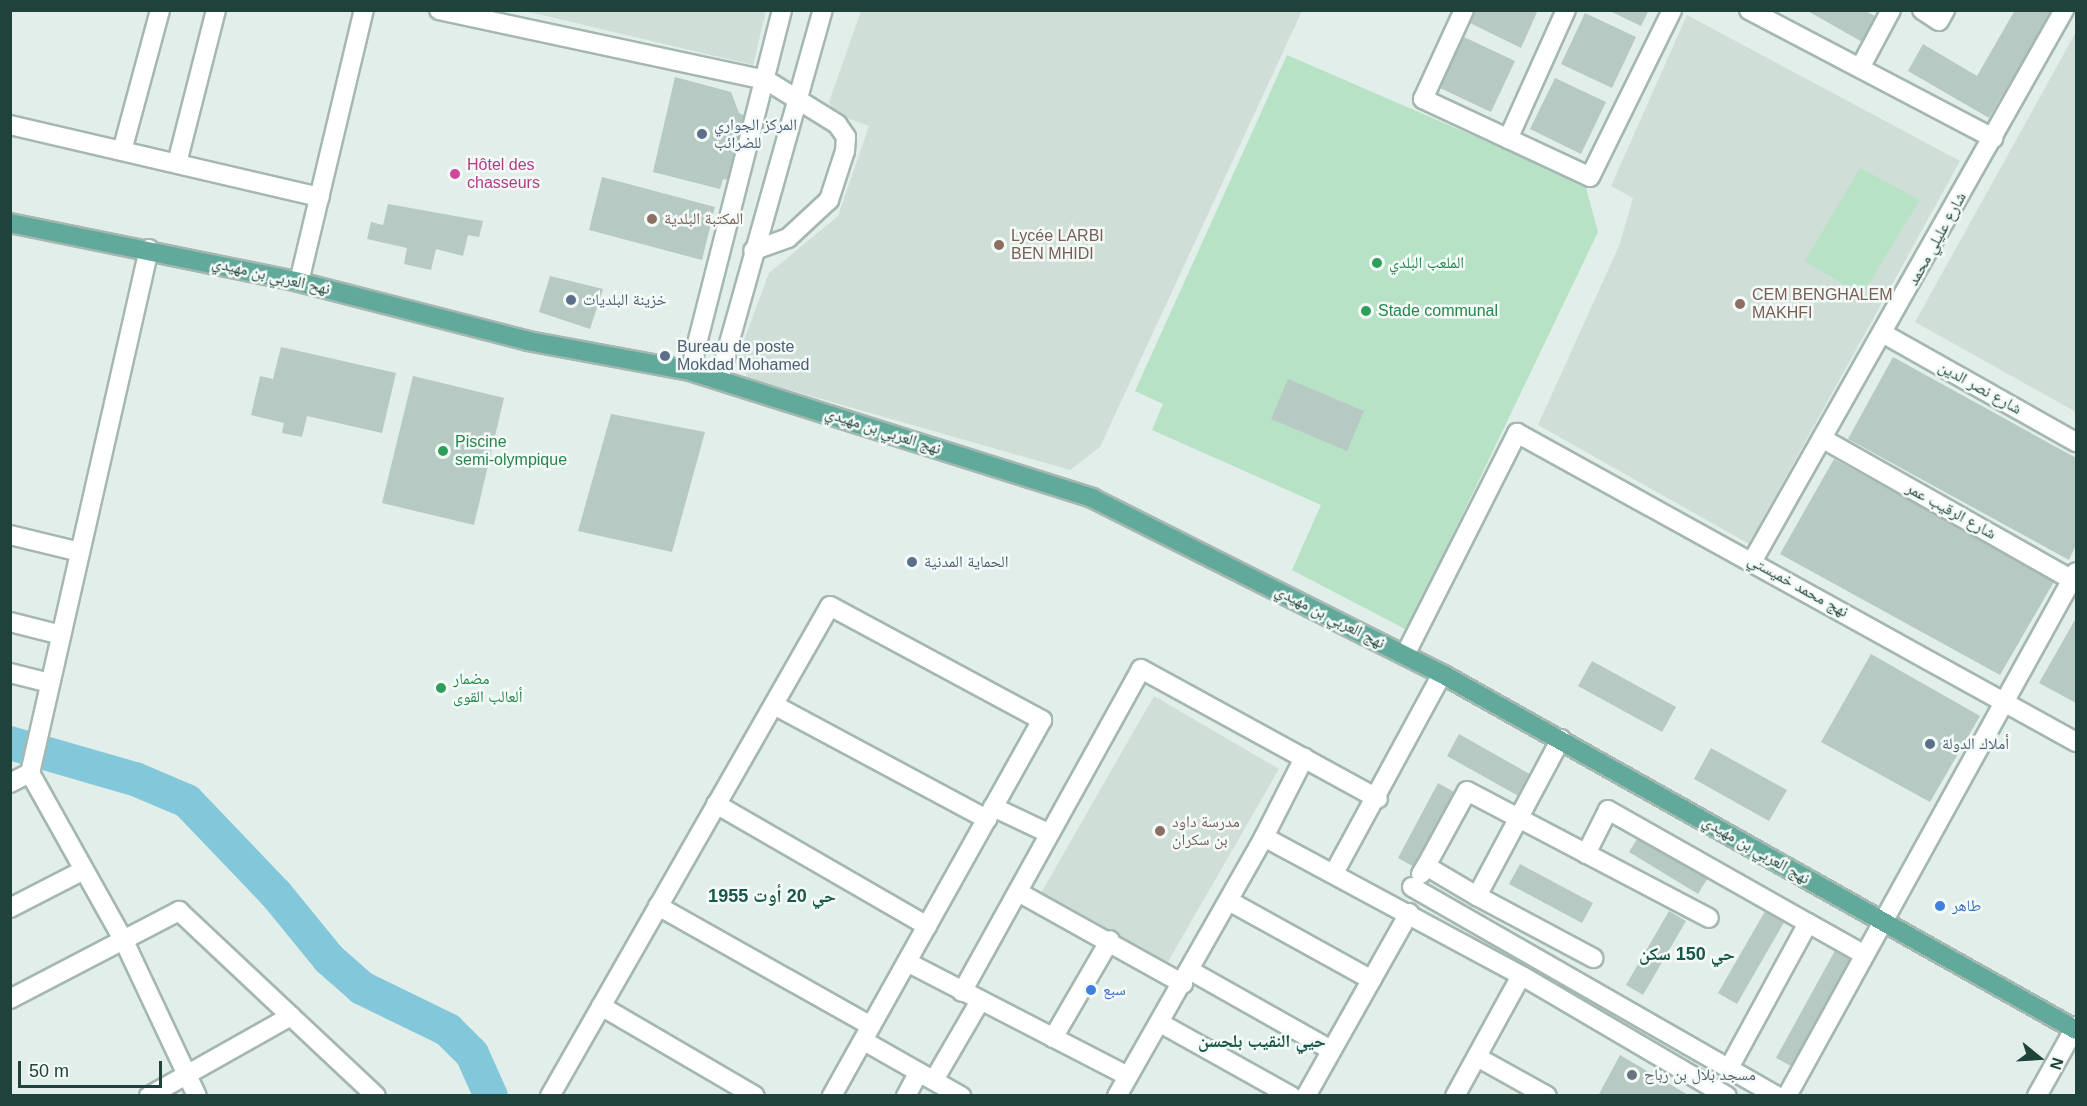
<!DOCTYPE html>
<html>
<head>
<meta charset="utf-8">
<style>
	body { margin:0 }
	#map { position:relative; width:2087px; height:1106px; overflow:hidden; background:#e2eee9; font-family:Helvetica,"Noto Naskh Arabic",sans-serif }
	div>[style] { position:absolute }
	.built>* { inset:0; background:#d0ded8 }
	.green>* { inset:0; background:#b8e2c6 }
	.river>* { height:34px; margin:-17px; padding:0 17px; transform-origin:17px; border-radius:17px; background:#83c8da }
	.building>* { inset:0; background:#b7c9c3 }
	.roads { filter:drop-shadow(2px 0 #a4b7b1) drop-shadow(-2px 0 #a4b7b1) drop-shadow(0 2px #a4b7b1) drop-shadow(0 -2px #a4b7b1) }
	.minor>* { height:18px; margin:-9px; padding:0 9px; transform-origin:9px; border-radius:9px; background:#fff }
	.primary>* { height:18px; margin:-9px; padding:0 9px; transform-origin:9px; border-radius:9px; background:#61a99a }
	.dots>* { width:16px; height:16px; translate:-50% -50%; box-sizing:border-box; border:3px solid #f3faf7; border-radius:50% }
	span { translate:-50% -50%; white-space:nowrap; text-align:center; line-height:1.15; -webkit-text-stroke:5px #f3faf7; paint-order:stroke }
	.service-label { font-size:16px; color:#4e5e75 }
	.left { translate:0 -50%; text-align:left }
	.hotel-label { font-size:16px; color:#b23c85 }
	.education-label { font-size:16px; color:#785e54 }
	.street-label { font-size:16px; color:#1f423a }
	.leisure-label { font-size:16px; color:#27864d }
	.shop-label { font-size:16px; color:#366cbe }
	.worship-label { font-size:16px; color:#5b616d }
	.neighbourhood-label { font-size:18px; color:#19574b; font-weight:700 }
	.frame { position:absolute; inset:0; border:12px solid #1f423a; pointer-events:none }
	.north { position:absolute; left:2009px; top:1028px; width:60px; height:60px; -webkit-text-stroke:4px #f3faf7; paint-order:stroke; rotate:108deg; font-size:16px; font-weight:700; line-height:24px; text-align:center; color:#1f423a }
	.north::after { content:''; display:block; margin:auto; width:21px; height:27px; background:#1f423a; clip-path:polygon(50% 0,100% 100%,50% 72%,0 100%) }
	.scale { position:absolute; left:18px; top:1061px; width:144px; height:27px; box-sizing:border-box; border:3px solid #1f423a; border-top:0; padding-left:8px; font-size:18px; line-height:21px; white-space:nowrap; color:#1f423a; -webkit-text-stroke:4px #f3faf7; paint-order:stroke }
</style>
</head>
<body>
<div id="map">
	<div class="built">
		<i style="clip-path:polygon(525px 11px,766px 11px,753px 65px)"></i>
		<i style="clip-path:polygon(861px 11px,1302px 11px,1100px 447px,1070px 470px,748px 378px,738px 356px,769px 273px,838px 216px,869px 126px,835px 114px,829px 102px)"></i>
		<i style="clip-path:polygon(1687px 15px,1960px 161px,1749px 544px,1538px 425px,1619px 246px,1633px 198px,1611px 186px)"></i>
		<i style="clip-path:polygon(2076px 32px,2076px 412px,1915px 322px)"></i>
		<i style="clip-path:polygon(1154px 696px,1279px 769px,1166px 965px,1041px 893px)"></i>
	</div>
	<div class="green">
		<i style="clip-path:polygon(1287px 55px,1585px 184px,1598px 232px,1407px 630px,1292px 570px,1321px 505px,1152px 430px,1163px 404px,1135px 391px)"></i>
		<i style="clip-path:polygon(1860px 168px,1920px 200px,1862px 295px,1805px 261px)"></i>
	</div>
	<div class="river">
		<i style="left:10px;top:743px;width:130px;rotate:16.1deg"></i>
		<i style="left:135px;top:779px;width:56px;rotate:22.9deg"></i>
		<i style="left:187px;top:801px;width:129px;rotate:46.3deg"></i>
		<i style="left:276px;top:894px;width:84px;rotate:50.8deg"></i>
		<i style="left:329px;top:959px;width:44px;rotate:41.3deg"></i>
		<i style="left:362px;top:988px;width:96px;rotate:26deg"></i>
		<i style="left:448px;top:1030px;width:34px;rotate:45deg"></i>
		<i style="left:472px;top:1054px;width:46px;rotate:65.7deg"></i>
	</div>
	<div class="building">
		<i style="clip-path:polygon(1476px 10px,1538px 10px,1521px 48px,1470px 23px)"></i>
		<i style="clip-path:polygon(1608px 10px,1649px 10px,1641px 26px)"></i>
		<i style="clip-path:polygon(1806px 10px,1864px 10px,1878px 18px,1864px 43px)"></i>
		<i style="clip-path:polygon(2015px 10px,2052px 10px,1989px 118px,1908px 71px,1923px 44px,1977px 76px)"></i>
		<i style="clip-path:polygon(1585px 13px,1636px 37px,1612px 88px,1561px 64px)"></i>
		<i style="clip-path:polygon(1464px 37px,1515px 61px,1491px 112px,1440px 88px)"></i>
		<i style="clip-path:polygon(675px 77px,731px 92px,739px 113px,747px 117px,730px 180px,723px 179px,720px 189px,653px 172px)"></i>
		<i style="clip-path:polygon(1555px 78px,1606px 102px,1581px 154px,1530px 129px)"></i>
		<i style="clip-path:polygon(602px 177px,715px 207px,702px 260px,589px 230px)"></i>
		<i style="clip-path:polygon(388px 204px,483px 221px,479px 237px,468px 235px,463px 256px,436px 249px,431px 270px,404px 264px,407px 248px,367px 239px,371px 222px,383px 225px)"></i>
		<i style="clip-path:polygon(550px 276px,603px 289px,590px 329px,539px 312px)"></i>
		<i style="clip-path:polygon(281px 347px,396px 373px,382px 433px,307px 416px,302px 437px,282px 433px,284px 423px,251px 415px,260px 376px,273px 379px)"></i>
		<i style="clip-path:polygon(1893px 357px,2076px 458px,2076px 545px,2069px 560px,1848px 439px)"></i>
		<i style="clip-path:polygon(413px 376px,504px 398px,474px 525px,382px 503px)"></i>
		<i style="clip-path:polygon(1288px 379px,1364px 411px,1347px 451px,1271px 419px)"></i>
		<i style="clip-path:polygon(611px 414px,705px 432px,672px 552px,578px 531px)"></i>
		<i style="clip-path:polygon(1834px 459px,2055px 580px,2000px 675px,1780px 554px)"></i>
		<i style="clip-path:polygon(2076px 618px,2076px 703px,2039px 683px)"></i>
		<i style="clip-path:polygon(1871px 654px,1980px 716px,1930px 802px,1821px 742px)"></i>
		<i style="clip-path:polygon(1592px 661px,1676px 707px,1662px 732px,1578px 686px)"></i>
		<i style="clip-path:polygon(1459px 734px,1535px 777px,1524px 799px,1447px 756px)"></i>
		<i style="clip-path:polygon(1711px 748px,1787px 790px,1769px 821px,1694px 779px)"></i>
		<i style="clip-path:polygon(1438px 783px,1456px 793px,1416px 868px,1398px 858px)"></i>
		<i style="clip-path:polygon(1642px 831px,1711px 873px,1698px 894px,1629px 852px)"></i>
		<i style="clip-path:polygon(1520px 864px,1593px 903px,1582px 923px,1509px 884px)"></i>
		<i style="clip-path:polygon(1768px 906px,1787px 917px,1737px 1004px,1718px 993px)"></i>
		<i style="clip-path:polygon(1669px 911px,1686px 921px,1643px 995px,1626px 985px)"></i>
		<i style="clip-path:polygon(1837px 947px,1859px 958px,1798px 1070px,1776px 1058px)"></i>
		<i style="clip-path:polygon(1620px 1055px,1690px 1096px,1598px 1096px)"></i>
	</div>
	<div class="roads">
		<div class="minor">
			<i style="left:439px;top:10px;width:334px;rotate:12.1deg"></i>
			<i style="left:766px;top:80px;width:84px;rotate:31.8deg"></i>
			<i style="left:837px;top:124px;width:16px;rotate:55deg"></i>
			<i style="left:846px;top:137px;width:14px;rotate:94deg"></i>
			<i style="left:845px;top:151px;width:52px;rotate:108.1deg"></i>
			<i style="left:829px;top:200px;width:56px;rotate:137.2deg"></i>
			<i style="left:788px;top:238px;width:37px;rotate:160deg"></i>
			<i style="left:1464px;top:10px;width:98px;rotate:114.7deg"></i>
			<i style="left:1423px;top:99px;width:184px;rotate:25deg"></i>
			<i style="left:1590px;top:177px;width:186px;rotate:-63.8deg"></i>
			<i style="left:1749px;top:10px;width:276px;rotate:27.7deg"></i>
			<i style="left:1922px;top:10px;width:20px;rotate:33deg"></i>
			<i style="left:1939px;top:21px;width:13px;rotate:-61deg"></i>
			<i style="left:1860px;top:68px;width:66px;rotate:-61.9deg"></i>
			<i style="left:10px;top:125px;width:318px;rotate:13.1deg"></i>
			<i style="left:1508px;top:139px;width:141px;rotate:-65.8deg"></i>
			<i style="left:122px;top:151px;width:146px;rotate:-74.9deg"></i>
			<i style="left:177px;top:163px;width:158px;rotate:-75.7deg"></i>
			<i style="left:149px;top:249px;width:537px;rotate:102.79deg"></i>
			<i style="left:30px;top:773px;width:193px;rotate:60.8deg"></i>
			<i style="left:124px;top:941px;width:171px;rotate:64.8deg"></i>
			<i style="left:299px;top:282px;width:280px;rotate:-76.6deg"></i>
			<i style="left:1884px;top:334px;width:220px;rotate:29.4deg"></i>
			<i style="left:690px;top:371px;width:373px;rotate:-75.7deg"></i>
			<i style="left:719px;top:379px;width:383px;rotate:-74.3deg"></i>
			<i style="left:1825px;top:440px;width:288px;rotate:29.5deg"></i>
			<i style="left:10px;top:535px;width:72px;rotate:13.7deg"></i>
			<i style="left:1753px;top:560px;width:632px;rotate:-60.51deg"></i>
			<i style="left:10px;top:622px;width:53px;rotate:14.3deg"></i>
			<i style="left:1405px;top:655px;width:249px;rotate:-63.2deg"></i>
			<i style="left:1517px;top:433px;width:639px;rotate:28.93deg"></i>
			<i style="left:10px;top:673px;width:41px;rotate:14deg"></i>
			<i style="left:774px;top:705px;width:242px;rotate:28.2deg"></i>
			<i style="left:10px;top:783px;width:22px;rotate:-27deg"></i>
			<i style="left:716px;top:804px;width:244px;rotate:30deg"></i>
			<i style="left:993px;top:807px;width:61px;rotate:25.3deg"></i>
			<i style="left:1264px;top:837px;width:89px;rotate:-63.1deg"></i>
			<i style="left:1586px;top:854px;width:49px;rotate:-63.4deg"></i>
			<i style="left:1608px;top:810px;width:230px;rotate:29.5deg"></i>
			<i style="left:1426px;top:866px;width:85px;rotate:-61.3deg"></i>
			<i style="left:1467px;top:791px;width:273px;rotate:27.7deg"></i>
			<i style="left:1334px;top:873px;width:226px;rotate:-61.5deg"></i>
			<i style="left:1421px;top:874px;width:9px;rotate:-58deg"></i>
			<i style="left:1426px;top:866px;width:59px;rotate:30.5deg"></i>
			<i style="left:1477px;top:896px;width:178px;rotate:-61.9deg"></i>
			<i style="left:1412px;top:887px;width:421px;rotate:29.8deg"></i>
			<i style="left:1018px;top:892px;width:189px;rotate:29.1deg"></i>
			<i style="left:1477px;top:896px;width:132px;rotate:28.1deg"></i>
			<i style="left:1229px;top:901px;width:163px;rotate:28.9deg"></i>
			<i style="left:658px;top:906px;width:244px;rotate:29.4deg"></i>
			<i style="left:10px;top:908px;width:83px;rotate:-27.2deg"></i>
			<i style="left:907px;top:962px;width:249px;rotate:27.3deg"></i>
			<i style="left:1191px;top:971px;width:161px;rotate:29.4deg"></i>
			<i style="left:962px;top:992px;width:369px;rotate:-61deg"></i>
			<i style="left:1141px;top:669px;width:270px;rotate:28.7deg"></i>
			<i style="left:10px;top:999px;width:191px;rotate:-27.5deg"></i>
			<i style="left:179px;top:911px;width:270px;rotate:43.2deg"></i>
			<i style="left:601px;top:1006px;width:178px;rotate:30.3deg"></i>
			<i style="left:1162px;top:1024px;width:148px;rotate:29.2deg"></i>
			<i style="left:1053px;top:1038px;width:113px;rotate:-59.8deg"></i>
			<i style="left:864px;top:1041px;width:112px;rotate:29.6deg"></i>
			<i style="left:1477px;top:1057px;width:80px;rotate:29.1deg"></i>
			<i style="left:1729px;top:1068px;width:165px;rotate:-61.4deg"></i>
			<i style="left:1808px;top:923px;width:65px;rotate:29.3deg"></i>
			<i style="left:934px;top:1080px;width:91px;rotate:-59.8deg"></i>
			<i style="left:149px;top:1096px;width:163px;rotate:-29.4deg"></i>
			<i style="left:550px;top:1096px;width:564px;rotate:-60.26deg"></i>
			<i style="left:830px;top:606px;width:241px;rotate:28.3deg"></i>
			<i style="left:1042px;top:720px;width:431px;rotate:119.2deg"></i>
			<i style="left:906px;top:1096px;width:27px;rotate:-62deg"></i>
			<i style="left:1117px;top:1096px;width:298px;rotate:-60.4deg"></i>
			<i style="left:1264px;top:837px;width:295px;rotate:28.3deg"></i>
			<i style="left:1524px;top:977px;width:235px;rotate:30.4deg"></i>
			<i style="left:1306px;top:1096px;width:210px;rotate:-60.6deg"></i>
			<i style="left:1455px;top:1096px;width:137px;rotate:-61.2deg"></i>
			<i style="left:1787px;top:1096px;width:598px;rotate:-61.12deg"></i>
			<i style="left:2037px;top:1096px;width:80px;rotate:-60.9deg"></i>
		</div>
		<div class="primary">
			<i style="left:10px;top:223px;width:295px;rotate:11.5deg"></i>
			<i style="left:299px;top:282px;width:236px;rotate:14.4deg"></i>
			<i style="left:528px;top:341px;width:165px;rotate:10.5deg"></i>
			<i style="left:690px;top:371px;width:422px;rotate:17.5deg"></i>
			<i style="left:1092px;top:498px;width:392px;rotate:26.7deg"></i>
			<i style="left:1442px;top:674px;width:727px;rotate:29.31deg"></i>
		</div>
	</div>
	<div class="dots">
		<i style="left:702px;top:134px;background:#5c6f8a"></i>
		<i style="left:455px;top:174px;background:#d1479c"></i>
		<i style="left:652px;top:219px;background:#8d6e63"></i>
		<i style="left:999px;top:245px;background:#8d6e63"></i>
		<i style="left:1377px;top:263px;background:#2e9e5b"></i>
		<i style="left:571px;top:300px;background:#5c6f8a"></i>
		<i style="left:1740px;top:304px;background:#8d6e63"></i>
		<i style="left:1366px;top:311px;background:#2e9e5b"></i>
		<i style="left:665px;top:356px;background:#5c6f8a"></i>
		<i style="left:443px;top:451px;background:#2e9e5b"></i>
		<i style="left:912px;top:562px;background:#5c6f8a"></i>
		<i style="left:441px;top:688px;background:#2e9e5b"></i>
		<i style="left:1930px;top:744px;background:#5c6f8a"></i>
		<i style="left:1160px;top:831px;background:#8d6e63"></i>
		<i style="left:1940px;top:906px;background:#3f7fe0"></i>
		<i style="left:1091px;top:990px;background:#3f7fe0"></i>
		<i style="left:1632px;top:1075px;background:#6b7280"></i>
	</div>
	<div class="service-label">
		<span class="left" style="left:714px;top:134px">المركز الجواري<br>للضرائب</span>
		<span class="left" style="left:583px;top:300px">خزينة البلديات</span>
		<span class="left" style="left:677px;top:356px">Bureau de poste<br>Mokdad Mohamed</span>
		<span class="left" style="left:924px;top:562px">الحماية المدنية</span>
		<span class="left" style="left:1942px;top:744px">أملاك الدولة</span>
	</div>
	<div class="hotel-label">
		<span class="left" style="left:467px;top:174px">Hôtel des<br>chasseurs</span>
	</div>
	<div class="education-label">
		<span class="left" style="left:664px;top:219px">المكتبة البلدية</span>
		<span class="left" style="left:1011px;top:245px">Lycée LARBI<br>BEN MHIDI</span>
		<span class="left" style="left:1752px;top:304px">CEM BENGHALEM<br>MAKHFI</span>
		<span class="left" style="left:1172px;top:831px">مدرسة داود<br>بن سكران</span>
	</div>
	<div class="street-label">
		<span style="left:1937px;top:239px;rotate:-61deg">شارع عليلي محمد</span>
		<span style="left:271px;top:276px;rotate:13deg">نهح العربي بن مهيدي</span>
		<span style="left:1980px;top:388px;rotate:29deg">شارع نصر الدين</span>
		<span style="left:883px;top:431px;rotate:18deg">نهج العربي بن مهيدي</span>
		<span style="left:1951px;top:511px;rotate:29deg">شارع الرقيب عمر</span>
		<span style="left:1798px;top:586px;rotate:29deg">نهج محمد خميستي</span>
		<span style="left:1330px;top:617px;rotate:27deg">نهج العربي بن مهيدي</span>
		<span style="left:1756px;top:850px;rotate:30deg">نهج العربي بن مهيدي</span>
	</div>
	<div class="leisure-label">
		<span class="left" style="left:1389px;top:263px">الملعب البلدي</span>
		<span class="left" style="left:1378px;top:311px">Stade communal</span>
		<span class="left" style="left:455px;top:451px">Piscine<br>semi-olympique</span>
		<span class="left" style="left:453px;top:688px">مضمار<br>ألعالب القوى</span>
	</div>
	<div class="shop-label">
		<span class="left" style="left:1952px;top:906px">طاهر</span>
		<span class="left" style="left:1103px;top:990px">سبع</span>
	</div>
	<div class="worship-label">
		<span class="left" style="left:1644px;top:1075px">مسجد بلال بن رباح</span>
	</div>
	<div class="neighbourhood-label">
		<span style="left:772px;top:896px">حي 20 أوت 1955</span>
		<span style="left:1687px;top:954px">حي 150 سكن</span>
		<span style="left:1262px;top:1041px">حيي النقيب بلحسن</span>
	</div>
	<div class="frame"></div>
	<div class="north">N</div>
	<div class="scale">50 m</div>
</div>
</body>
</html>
